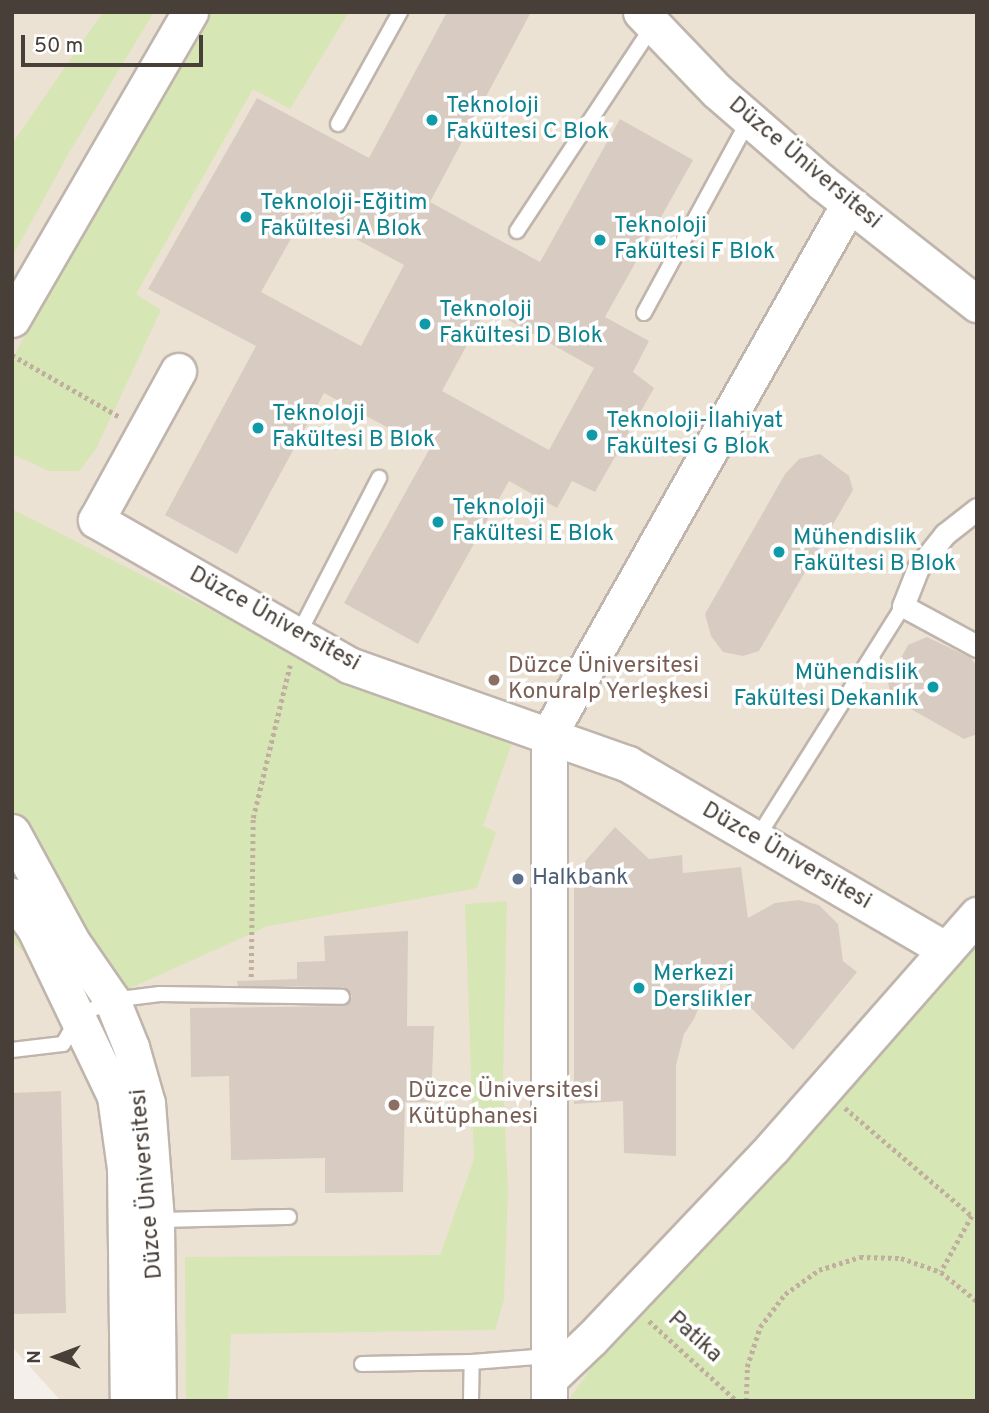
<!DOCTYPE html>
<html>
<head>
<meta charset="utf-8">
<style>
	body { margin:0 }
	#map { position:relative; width:989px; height:1413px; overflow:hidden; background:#f4efea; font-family:Overpass,sans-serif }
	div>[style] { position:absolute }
	.education>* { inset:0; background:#ece2d4 }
	.green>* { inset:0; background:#d7e6b5 }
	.building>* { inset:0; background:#d8ccc2 }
	.path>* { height:4.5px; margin-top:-2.25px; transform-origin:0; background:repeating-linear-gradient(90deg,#c0af9e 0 3.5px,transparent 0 7px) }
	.roads { filter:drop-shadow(2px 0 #bfb5ac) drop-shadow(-2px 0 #bfb5ac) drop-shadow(0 2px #bfb5ac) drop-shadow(0 -2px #bfb5ac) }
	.service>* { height:14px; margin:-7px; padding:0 7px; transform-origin:7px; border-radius:7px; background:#fff }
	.pedestrian>* { height:21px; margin:-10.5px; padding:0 10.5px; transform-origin:10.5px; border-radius:10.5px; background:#fff }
	.tertiary>* { height:35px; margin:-17.5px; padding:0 17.5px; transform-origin:17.5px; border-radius:17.5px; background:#fff }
	.dots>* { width:19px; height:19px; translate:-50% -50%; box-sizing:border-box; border:4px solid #fff; border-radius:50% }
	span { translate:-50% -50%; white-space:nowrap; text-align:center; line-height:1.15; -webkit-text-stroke:7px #fff; paint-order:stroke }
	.culture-label { font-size:23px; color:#0d838f }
	.left { translate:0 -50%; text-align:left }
	.right { translate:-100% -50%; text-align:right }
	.street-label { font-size:23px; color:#473f38 }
	.education-label { font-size:23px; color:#785e54 }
	.service-label { font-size:23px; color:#4e5e75 }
	.frame { position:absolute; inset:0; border:14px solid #473f38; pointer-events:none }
	.north { position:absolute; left:21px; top:1322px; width:70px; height:70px; -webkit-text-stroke:5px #fff; paint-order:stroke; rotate:270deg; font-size:19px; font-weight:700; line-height:28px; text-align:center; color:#473f38 }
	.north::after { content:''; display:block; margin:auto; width:24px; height:32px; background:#473f38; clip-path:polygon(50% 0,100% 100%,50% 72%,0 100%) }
	.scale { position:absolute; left:21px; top:35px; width:182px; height:32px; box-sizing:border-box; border:4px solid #473f38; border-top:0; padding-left:9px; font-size:21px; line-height:24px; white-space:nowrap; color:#473f38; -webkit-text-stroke:5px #fff; paint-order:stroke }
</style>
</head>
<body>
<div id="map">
	<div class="education">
		<i style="clip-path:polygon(12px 12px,977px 12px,977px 1401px,61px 1401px,12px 1347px)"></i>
	</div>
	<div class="green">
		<i style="clip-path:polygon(103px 12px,154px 12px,70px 151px,12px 257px,12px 144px)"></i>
		<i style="clip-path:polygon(205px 12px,349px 12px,290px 109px,253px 89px,136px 294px,161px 310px,96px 449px,79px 471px,49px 471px,12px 454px,12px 360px,95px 201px)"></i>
		<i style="clip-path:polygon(12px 509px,321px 666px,514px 737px,483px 826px,496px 832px,477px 888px,268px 926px,115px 995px,38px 965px,12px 941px)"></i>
		<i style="clip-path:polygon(507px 901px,503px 1080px,508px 1192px,504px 1300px,495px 1330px,231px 1334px,228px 1401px,186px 1401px,185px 1257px,440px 1255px,474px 1159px,465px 904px)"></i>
		<i style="clip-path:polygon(977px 940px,977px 1401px,568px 1401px,597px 1360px)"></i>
	</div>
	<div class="building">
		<i style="clip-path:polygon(evenodd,447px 12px,531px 12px,430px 202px,540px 262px,620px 119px,693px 160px,605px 317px,649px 341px,633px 372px,654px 388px,595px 492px,572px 481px,557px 508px,509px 481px,418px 644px,344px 603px,429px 450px,324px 393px,237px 554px,165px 515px,256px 346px,148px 289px,257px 98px,369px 158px,447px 12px,306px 212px,404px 265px,361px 346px,261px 292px,306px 212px,447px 12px,487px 308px,594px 368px,549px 450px,442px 391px,487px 308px)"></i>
		<i style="clip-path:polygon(820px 454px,849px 476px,853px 490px,759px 651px,743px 656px,723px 652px,711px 636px,705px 614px,785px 474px,799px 459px)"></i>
		<i style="clip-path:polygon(927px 637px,971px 658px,977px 666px,977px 734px,964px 739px,895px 700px,890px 693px,888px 682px,908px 645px)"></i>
		<i style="clip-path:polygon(615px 827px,649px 859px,682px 855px,683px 873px,741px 867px,748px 918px,775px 903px,799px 900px,819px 905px,838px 924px,843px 961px,857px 972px,793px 1050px,714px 971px,694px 1019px,684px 1034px,676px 1065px,676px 1156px,624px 1153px,623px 1101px,574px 1104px,574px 874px)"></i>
		<i style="clip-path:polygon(408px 931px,407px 1026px,434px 1026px,431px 1102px,405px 1102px,403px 1192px,325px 1193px,325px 1158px,231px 1160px,229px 1076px,191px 1077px,190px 1008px,346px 1006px,352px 996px,343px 987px,238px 986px,237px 981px,297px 979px,297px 962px,325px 961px,324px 936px)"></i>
		<i style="clip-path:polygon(61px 1091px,66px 1313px,12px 1314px,12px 1093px)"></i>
	</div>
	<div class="path">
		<i style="left:12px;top:355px;width:125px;rotate:29.9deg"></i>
		<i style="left:251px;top:977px;width:159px;rotate:-89.3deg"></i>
		<i style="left:253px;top:818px;width:157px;rotate:-76.4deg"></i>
		<i style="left:845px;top:1108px;width:167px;rotate:40.4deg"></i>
		<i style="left:972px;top:1216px;width:64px;rotate:119deg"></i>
		<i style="left:649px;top:1321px;width:119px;rotate:42.3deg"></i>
		<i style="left:746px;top:1401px;width:34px;rotate:-88deg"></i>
		<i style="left:747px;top:1367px;width:42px;rotate:-72deg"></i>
		<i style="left:760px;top:1327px;width:41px;rotate:-52.9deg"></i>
		<i style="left:785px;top:1294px;width:42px;rotate:-35.2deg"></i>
		<i style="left:819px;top:1270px;width:43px;rotate:-17.6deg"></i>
		<i style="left:860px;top:1257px;width:41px;rotate:1.4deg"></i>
		<i style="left:901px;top:1258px;width:42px;rotate:19.3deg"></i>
		<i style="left:941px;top:1272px;width:46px;rotate:38.9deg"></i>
	</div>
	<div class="roads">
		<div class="service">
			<i style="left:338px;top:124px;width:128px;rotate:-61deg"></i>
			<i style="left:517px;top:231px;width:245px;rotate:-56.5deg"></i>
			<i style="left:644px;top:313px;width:220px;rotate:-61.5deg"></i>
			<i style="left:298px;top:635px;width:177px;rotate:-62.7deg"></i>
			<i style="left:757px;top:838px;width:274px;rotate:-57.8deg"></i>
			<i style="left:12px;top:1050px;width:51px;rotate:-6.7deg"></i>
			<i style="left:63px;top:1044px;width:32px;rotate:-60deg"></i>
			<i style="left:79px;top:1016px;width:37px;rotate:-26deg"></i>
			<i style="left:112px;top:1000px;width:48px;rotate:-7.1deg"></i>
			<i style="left:160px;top:994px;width:182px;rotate:0.9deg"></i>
			<i style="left:157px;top:1220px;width:132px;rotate:-1.3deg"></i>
			<i style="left:362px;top:1364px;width:110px;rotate:-1deg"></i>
			<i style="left:472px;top:1362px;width:77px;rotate:-4.5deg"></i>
			<i style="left:471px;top:1401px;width:39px;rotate:-89deg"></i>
		</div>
		<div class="pedestrian">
			<i style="left:977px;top:509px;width:41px;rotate:142deg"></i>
			<i style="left:945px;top:534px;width:43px;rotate:128.5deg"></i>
			<i style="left:918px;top:568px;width:41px;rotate:111.5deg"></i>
			<i style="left:903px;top:606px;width:84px;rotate:28.4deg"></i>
		</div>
		<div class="tertiary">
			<i style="left:641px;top:12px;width:110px;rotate:46.1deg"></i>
			<i style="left:717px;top:91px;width:140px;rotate:41deg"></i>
			<i style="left:823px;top:183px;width:196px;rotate:38.2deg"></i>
			<i style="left:12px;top:319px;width:355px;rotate:-59.9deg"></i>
			<i style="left:178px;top:371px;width:170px;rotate:118.8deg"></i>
			<i style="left:96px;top:520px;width:292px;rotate:29.8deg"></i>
			<i style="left:349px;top:665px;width:296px;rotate:19.5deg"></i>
			<i style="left:628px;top:764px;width:368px;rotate:30.3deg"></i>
			<i style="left:12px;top:832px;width:125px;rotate:61.4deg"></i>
			<i style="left:72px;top:942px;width:70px;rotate:55.4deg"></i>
			<i style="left:112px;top:1000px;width:51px;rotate:68deg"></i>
			<i style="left:131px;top:1047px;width:58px;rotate:74.1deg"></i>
			<i style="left:147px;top:1103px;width:117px;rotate:85.6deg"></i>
			<i style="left:156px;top:1220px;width:181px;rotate:89.4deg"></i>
			<i style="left:12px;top:896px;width:40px;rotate:55.1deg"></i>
			<i style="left:35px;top:929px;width:185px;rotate:64.4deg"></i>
			<i style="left:115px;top:1096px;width:73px;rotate:82.1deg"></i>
			<i style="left:125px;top:1168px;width:233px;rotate:89.3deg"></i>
			<i style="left:550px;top:1378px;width:58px;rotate:-43.6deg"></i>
			<i style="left:592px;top:1338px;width:263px;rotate:-46.5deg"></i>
			<i style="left:773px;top:1147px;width:309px;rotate:-48.7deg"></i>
			<i style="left:549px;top:1401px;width:667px;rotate:-90deg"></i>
			<i style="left:549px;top:734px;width:609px;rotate:-60.49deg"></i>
		</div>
	</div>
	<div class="dots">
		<i style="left:432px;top:120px;background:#0f9aa8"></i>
		<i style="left:246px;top:217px;background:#0f9aa8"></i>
		<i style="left:600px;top:240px;background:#0f9aa8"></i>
		<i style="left:425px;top:324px;background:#0f9aa8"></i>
		<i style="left:258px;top:428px;background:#0f9aa8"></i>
		<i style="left:592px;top:435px;background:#0f9aa8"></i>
		<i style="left:438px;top:522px;background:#0f9aa8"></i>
		<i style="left:779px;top:552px;background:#0f9aa8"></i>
		<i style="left:494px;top:680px;background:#8d6e63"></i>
		<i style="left:933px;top:687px;background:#0f9aa8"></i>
		<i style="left:518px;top:879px;background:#5c6f8a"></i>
		<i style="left:639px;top:988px;background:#0f9aa8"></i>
		<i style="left:394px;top:1105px;background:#8d6e63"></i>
	</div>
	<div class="culture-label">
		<span class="left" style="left:446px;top:120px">Teknoloji<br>Fakültesi C Blok</span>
		<span class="left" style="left:260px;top:217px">Teknoloji-Eğitim<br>Fakültesi A Blok</span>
		<span class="left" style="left:614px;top:240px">Teknoloji<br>Fakültesi F Blok</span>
		<span class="left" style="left:439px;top:324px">Teknoloji<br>Fakültesi D Blok</span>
		<span class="left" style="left:272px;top:428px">Teknoloji<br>Fakültesi B Blok</span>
		<span class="left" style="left:606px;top:435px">Teknoloji-İlahiyat<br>Fakültesi G Blok</span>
		<span class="left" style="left:452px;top:522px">Teknoloji<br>Fakültesi E Blok</span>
		<span class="left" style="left:793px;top:552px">Mühendislik<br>Fakültesi B Blok</span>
		<span class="right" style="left:919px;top:687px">Mühendislik<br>Fakültesi Dekanlık</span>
		<span class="left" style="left:653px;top:988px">Merkezi<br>Derslikler</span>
	</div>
	<div class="street-label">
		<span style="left:804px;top:164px;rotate:40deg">Düzce Üniversitesi</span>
		<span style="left:274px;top:620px;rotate:29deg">Düzce Üniversitesi</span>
		<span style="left:786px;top:857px;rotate:30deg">Düzce Üniversitesi</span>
		<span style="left:148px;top:1184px;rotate:-95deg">Düzce Üniversitesi</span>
		<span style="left:694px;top:1338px;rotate:42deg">Patika</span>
	</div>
	<div class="education-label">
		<span class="left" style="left:508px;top:680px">Düzce Üniversitesi<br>Konuralp Yerleşkesi</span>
		<span class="left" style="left:408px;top:1105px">Düzce Üniversitesi<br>Kütüphanesi</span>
	</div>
	<div class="service-label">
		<span class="left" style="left:532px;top:879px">Halkbank</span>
	</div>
	<div class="frame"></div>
	<div class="north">N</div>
	<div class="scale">50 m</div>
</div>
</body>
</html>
